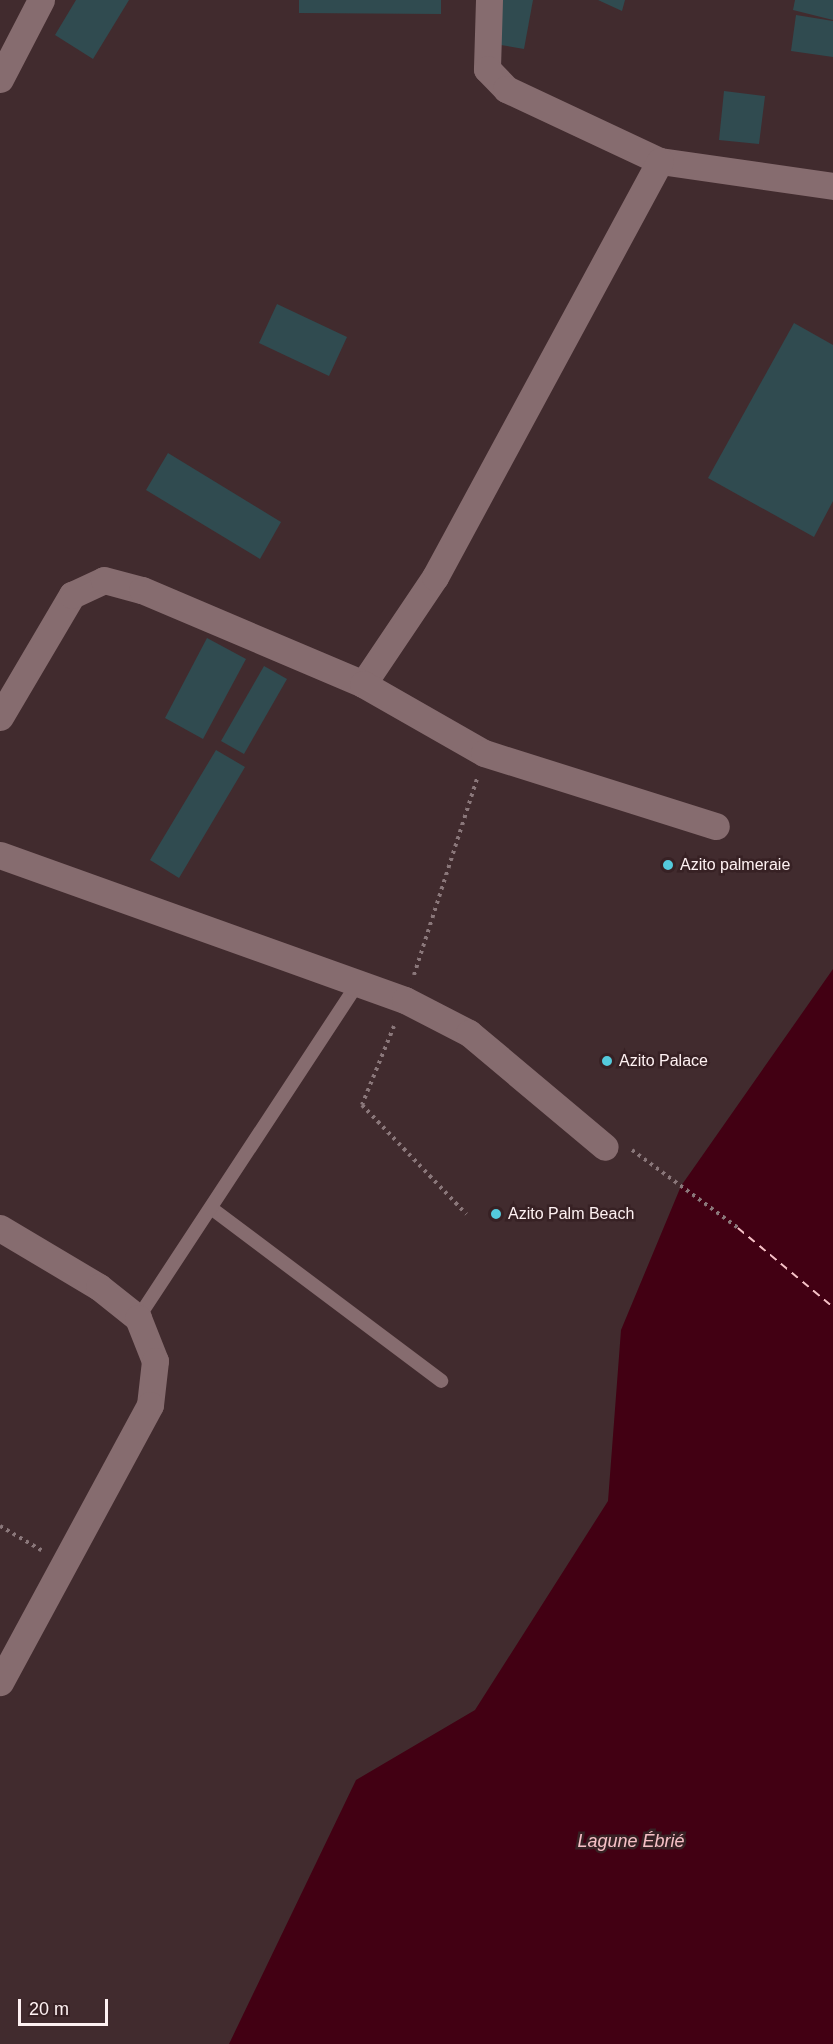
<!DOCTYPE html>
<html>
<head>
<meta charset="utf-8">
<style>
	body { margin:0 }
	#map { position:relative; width:833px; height:2044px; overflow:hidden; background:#412b2e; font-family:Arial,sans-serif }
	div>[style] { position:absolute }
	.water>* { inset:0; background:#420013 }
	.ferry>* { height:1.5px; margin-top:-0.75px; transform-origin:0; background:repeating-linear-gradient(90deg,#f6c0c6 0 8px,transparent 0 14px) }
	.building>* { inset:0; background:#304b50 }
	.path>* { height:4px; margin-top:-2px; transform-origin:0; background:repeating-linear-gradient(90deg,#8a777a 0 3px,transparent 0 7.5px) }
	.lane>* { height:14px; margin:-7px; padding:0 7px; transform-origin:7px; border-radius:7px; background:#866c6f }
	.street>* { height:27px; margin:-13.5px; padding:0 13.5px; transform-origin:13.5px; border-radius:13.5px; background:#866c6f }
	.dots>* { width:16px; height:16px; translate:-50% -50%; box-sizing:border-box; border:3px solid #372124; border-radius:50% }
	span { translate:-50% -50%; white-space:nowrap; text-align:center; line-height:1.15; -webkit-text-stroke:5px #372124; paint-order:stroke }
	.poi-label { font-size:16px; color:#fef1f2 }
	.left { translate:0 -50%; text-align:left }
	.water-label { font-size:18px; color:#f6c0c6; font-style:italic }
	.scale { position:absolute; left:18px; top:1999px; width:90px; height:27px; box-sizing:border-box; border:3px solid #fef1f2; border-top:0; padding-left:8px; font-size:18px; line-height:21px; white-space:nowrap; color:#fef1f2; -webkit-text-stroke:4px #372124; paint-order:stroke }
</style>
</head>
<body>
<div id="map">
	<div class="water">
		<i style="clip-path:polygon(833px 969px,833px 2044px,229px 2044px,356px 1780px,475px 1710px,608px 1501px,621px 1330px,681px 1186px)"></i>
	</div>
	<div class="ferry">
		<i style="left:738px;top:1228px;width:124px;rotate:39.7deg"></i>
	</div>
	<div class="building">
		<i style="clip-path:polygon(76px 0,129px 0,93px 59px,55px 35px)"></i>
		<i style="clip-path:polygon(299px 0,441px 0,441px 14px,299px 13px)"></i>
		<i style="clip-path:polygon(503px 0,533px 0,524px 49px,495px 44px)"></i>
		<i style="clip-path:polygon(598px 0,625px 0,622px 11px)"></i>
		<i style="clip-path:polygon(795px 0,833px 0,833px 20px,793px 10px)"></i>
		<i style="clip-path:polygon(796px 15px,833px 21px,833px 57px,791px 51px)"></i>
		<i style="clip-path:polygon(724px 91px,765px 96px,759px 144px,719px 140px)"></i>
		<i style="clip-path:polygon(277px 304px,347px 337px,329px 376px,259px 343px)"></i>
		<i style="clip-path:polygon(794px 323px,833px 345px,833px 501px,814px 537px,708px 478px)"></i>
		<i style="clip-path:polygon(168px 453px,281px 522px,260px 559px,146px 490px)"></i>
		<i style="clip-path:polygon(207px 638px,246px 659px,203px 739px,165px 718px)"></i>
		<i style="clip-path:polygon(264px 666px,287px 679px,244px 754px,221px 741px)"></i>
		<i style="clip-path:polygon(216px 750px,245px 767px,179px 878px,150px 860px)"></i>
	</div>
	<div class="path">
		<i style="left:414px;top:975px;width:206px;rotate:-72.2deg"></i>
		<i style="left:394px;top:1026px;width:85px;rotate:112.1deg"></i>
		<i style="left:362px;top:1105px;width:151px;rotate:46.3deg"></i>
		<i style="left:632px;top:1150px;width:132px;rotate:36.3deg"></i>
		<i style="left:0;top:1526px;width:48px;rotate:30.3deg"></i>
	</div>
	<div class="lane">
		<i style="left:211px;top:1208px;width:288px;rotate:36.9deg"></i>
		<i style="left:138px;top:1318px;width:402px;rotate:-56.7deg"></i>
	</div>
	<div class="street">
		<i style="left:489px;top:0;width:69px;rotate:91.7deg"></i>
		<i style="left:487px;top:69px;width:28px;rotate:46deg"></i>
		<i style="left:506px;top:89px;width:170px;rotate:25.1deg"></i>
		<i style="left:660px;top:161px;width:175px;rotate:8.2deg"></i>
		<i style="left:0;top:79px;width:89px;rotate:-62.6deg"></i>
		<i style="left:363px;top:684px;width:129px;rotate:-56.1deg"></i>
		<i style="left:435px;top:577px;width:473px;rotate:-61.6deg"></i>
		<i style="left:0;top:717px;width:142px;rotate:-59.5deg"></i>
		<i style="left:72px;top:595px;width:35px;rotate:-25deg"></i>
		<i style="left:104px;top:580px;width:39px;rotate:15deg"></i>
		<i style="left:142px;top:590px;width:240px;rotate:23deg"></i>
		<i style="left:363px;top:684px;width:139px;rotate:29.7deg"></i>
		<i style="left:484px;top:753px;width:243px;rotate:17.5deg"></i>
		<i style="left:0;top:855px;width:430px;rotate:19.7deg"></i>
		<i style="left:405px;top:1000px;width:72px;rotate:27.3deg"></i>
		<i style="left:469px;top:1033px;width:177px;rotate:40deg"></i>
		<i style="left:0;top:1228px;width:115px;rotate:30.8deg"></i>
		<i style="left:99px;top:1287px;width:50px;rotate:38.5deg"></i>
		<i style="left:138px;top:1318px;width:46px;rotate:68.4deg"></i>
		<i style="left:155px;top:1361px;width:44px;rotate:96.5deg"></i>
		<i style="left:150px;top:1405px;width:315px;rotate:118.4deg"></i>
	</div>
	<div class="dots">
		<i style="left:668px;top:865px;background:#54cadc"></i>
		<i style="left:607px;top:1061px;background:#54cadc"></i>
		<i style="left:496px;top:1214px;background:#54cadc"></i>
	</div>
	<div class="poi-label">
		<span class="left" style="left:680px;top:865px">Azito palmeraie</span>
		<span class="left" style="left:619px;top:1061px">Azito Palace</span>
		<span class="left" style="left:508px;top:1214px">Azito Palm Beach</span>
	</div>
	<div class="water-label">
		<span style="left:631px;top:1841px">Lagune Ébrié</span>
	</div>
	<div class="scale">20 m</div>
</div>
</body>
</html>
